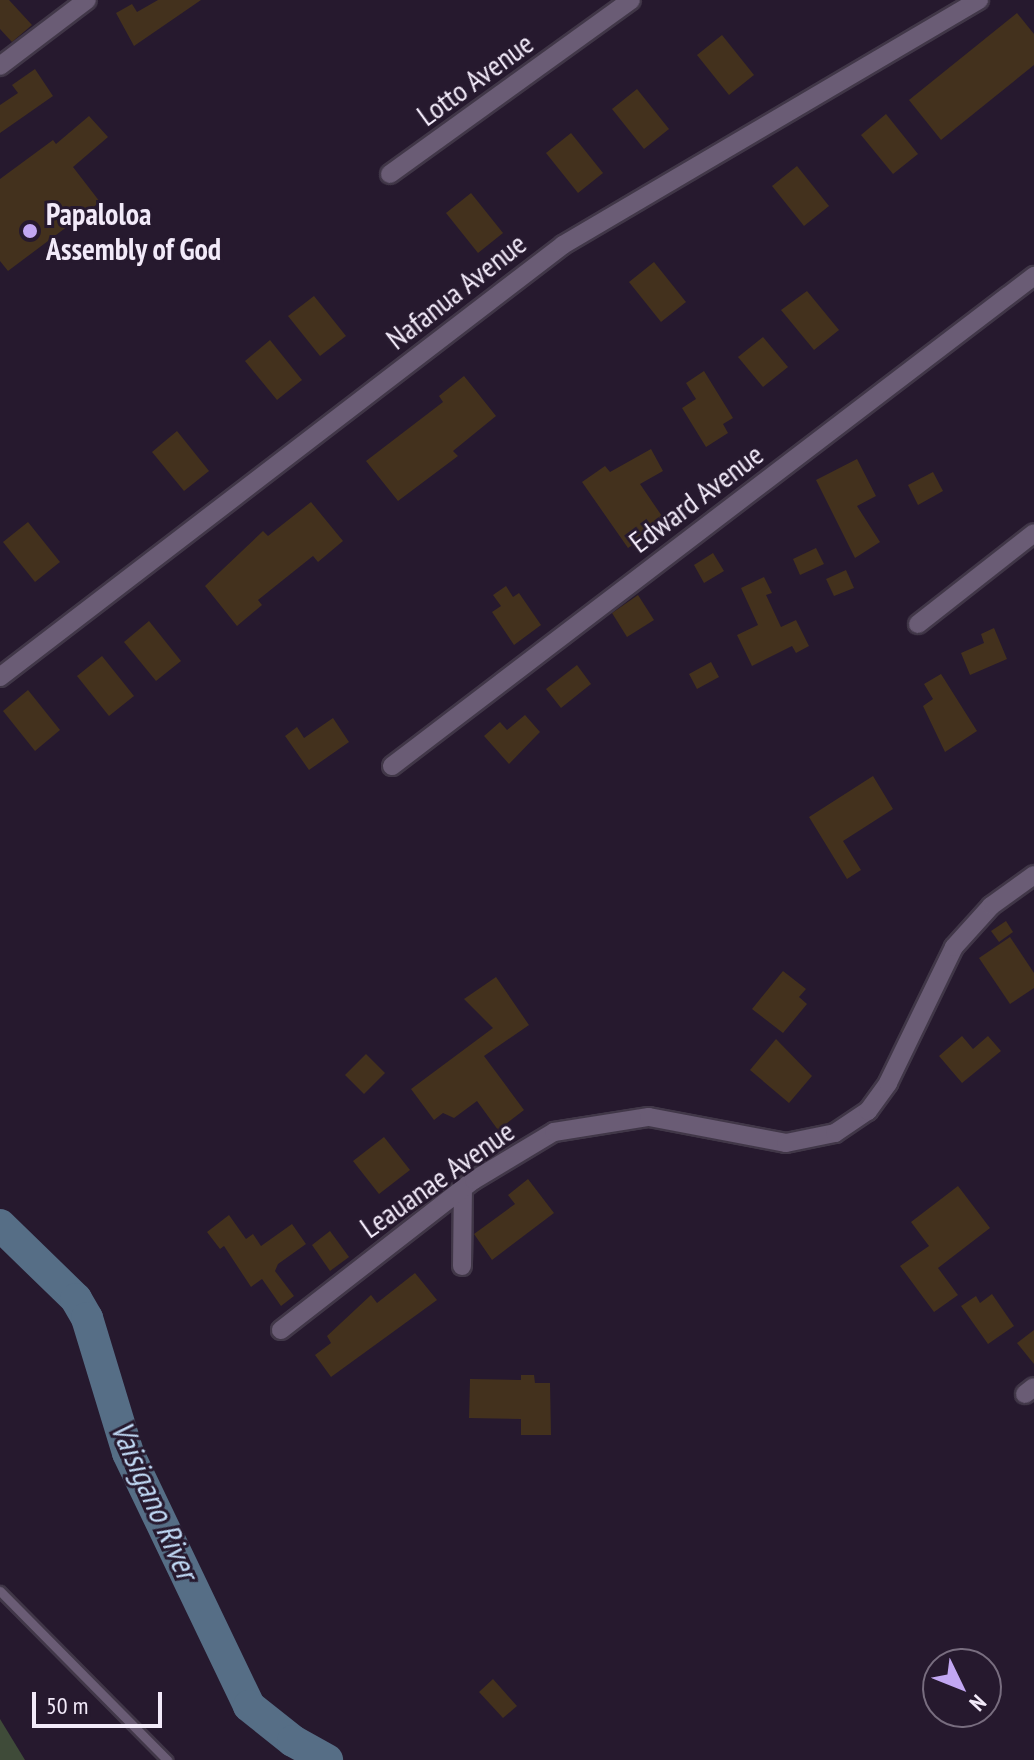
<!DOCTYPE html>
<html>
<head>
<meta charset="utf-8">
<style>
	body { margin:0 }
	#map { position:relative; width:1034px; height:1760px; overflow:hidden; background:#26192e; font-family:"PT Sans Narrow",sans-serif }
	div>[style] { position:absolute }
	.green>* { inset:0; background:#3f4b39 }
	.river>* { height:32px; margin:-16px; padding:0 16px; transform-origin:16px; border-radius:16px; background:#566e86 }
	.building>* { inset:0; background:#43311d }
	.roads { filter:drop-shadow(2px 0 #413748) drop-shadow(-2px 0 #413748) drop-shadow(0 2px #413748) drop-shadow(0 -2px #413748) }
	.lane>* { height:9px; margin:-4.5px; padding:0 4.5px; transform-origin:4.5px; border-radius:4.5px; background:#6a5c75 }
	.street>* { height:18px; margin:-9px; padding:0 9px; transform-origin:9px; border-radius:9px; background:#6a5c75 }
	.dots>* { width:22px; height:22px; translate:-50% -50%; box-sizing:border-box; border:4px solid #26192e; border-radius:50% }
	span { translate:-50% -50%; white-space:nowrap; text-align:center; line-height:1.15; -webkit-text-stroke:6px #26192e; paint-order:stroke }
	.street-label { font-size:30px; color:#f2eaf9 }
	.poi-label { font-size:30px; color:#f2eaf9; font-weight:700 }
	.left { translate:0 -50%; text-align:left }
	.water-label { font-size:32px; color:#c1daf6; font-style:italic }
	.north { position:absolute; left:922px; top:1648px; width:80px; height:80px; box-sizing:border-box; background:#26192e; border:2px solid #786d7f; border-radius:50%; rotate:133deg; font-size:22px; font-weight:700; line-height:32px; text-align:center; color:#f2eaf9 }
	.north::after { content:''; display:block; margin:auto; width:28px; height:36px; background:#c2a7f2; clip-path:polygon(50% 0,100% 100%,50% 72%,0 100%) }
	.scale { position:absolute; left:32px; top:1692px; width:130px; height:36px; box-sizing:border-box; border:4px solid #f2eaf9; border-top:0; padding-left:10px; font-size:24px; line-height:28px; white-space:nowrap; color:#f2eaf9; -webkit-text-stroke:6px #26192e; paint-order:stroke }
</style>
</head>
<body>
<div id="map">
	<div class="green">
		<i style="clip-path:polygon(0 1719px,25px 1760px,0 1760px)"></i>
	</div>
	<div class="river">
		<i style="left:0;top:1225px;width:106px;rotate:44.2deg"></i>
		<i style="left:76px;top:1299px;width:22px;rotate:60deg"></i>
		<i style="left:87px;top:1318px;width:141px;rotate:73.1deg"></i>
		<i style="left:128px;top:1453px;width:280px;rotate:64.4deg"></i>
		<i style="left:249px;top:1706px;width:56px;rotate:38.5deg"></i>
		<i style="left:293px;top:1741px;width:39px;rotate:29deg"></i>
	</div>
	<div class="building">
		<i style="clip-path:polygon(0 0,9px 0,32px 25px,12px 42px,0 29px)"></i>
		<i style="clip-path:polygon(158px 0,201px 0,134px 46px,116px 13px,132px 4px,137px 12px)"></i>
		<i style="clip-path:polygon(1017px 13px,1034px 34px,1034px 65px,941px 140px,909px 100px)"></i>
		<i style="clip-path:polygon(722px 35px,754px 75px,729px 95px,697px 55px)"></i>
		<i style="clip-path:polygon(35px 69px,53px 96px,0 133px,0 105px,18px 93px,12px 85px)"></i>
		<i style="clip-path:polygon(637px 89px,669px 129px,644px 149px,612px 109px)"></i>
		<i style="clip-path:polygon(886px 114px,918px 154px,893px 174px,861px 135px)"></i>
		<i style="clip-path:polygon(89px 116px,108px 137px,73px 167px,100px 202px,8px 271px,0 261px,0 179px,53px 140px,56px 144px)"></i>
		<i style="clip-path:polygon(571px 133px,603px 173px,578px 193px,546px 153px)"></i>
		<i style="clip-path:polygon(797px 166px,829px 206px,804px 226px,772px 186px)"></i>
		<i style="clip-path:polygon(471px 193px,503px 233px,478px 253px,446px 213px)"></i>
		<i style="clip-path:polygon(654px 262px,686px 302px,661px 322px,629px 282px)"></i>
		<i style="clip-path:polygon(807px 291px,839px 330px,814px 350px,781px 310px)"></i>
		<i style="clip-path:polygon(314px 296px,346px 336px,320px 356px,288px 316px)"></i>
		<i style="clip-path:polygon(763px 337px,788px 367px,763px 387px,738px 357px)"></i>
		<i style="clip-path:polygon(270px 340px,302px 380px,277px 400px,245px 361px)"></i>
		<i style="clip-path:polygon(704px 371px,733px 418px,723px 424px,728px 433px,706px 447px,682px 408px,696px 399px,686px 383px)"></i>
		<i style="clip-path:polygon(464px 376px,496px 416px,453px 451px,458px 456px,398px 501px,366px 461px,443px 402px,439px 396px)"></i>
		<i style="clip-path:polygon(177px 431px,209px 471px,184px 491px,152px 452px)"></i>
		<i style="clip-path:polygon(651px 449px,663px 471px,640px 484px,666px 522px,628px 548px,582px 482px,605px 466px,610px 472px)"></i>
		<i style="clip-path:polygon(857px 459px,876px 496px,857px 506px,880px 542px,855px 558px,816px 480px)"></i>
		<i style="clip-path:polygon(933px 472px,943px 491px,918px 505px,908px 485px)"></i>
		<i style="clip-path:polygon(311px 502px,343px 541px,318px 562px,313px 556px,258px 600px,262px 605px,237px 626px,205px 586px,263px 531px,268px 536px)"></i>
		<i style="clip-path:polygon(28px 522px,60px 562px,35px 582px,3px 542px)"></i>
		<i style="clip-path:polygon(816px 548px,824px 564px,800px 575px,793px 559px)"></i>
		<i style="clip-path:polygon(713px 553px,724px 571px,704px 583px,694px 565px)"></i>
		<i style="clip-path:polygon(846px 570px,854px 588px,834px 596px,826px 579px)"></i>
		<i style="clip-path:polygon(764px 577px,772px 593px,766px 595px,781px 627px,796px 620px,809px 646px,796px 653px,792px 646px,752px 666px,737px 635px,758px 625px,741px 588px)"></i>
		<i style="clip-path:polygon(506px 586px,513px 597px,519px 593px,541px 625px,514px 645px,492px 612px,501px 606px,493px 595px)"></i>
		<i style="clip-path:polygon(638px 595px,654px 620px,627px 637px,612px 613px)"></i>
		<i style="clip-path:polygon(149px 621px,181px 661px,156px 681px,124px 642px)"></i>
		<i style="clip-path:polygon(994px 628px,1007px 659px,970px 675px,961px 653px,984px 643px,981px 634px)"></i>
		<i style="clip-path:polygon(102px 656px,134px 696px,109px 716px,77px 676px)"></i>
		<i style="clip-path:polygon(711px 662px,719px 677px,697px 689px,689px 674px)"></i>
		<i style="clip-path:polygon(577px 665px,591px 684px,561px 708px,546px 689px)"></i>
		<i style="clip-path:polygon(941px 674px,977px 731px,945px 752px,923px 706px,933px 699px,924px 684px)"></i>
		<i style="clip-path:polygon(28px 690px,60px 730px,35px 751px,3px 711px)"></i>
		<i style="clip-path:polygon(525px 715px,540px 732px,509px 764px,484px 736px,500px 722px,507px 730px)"></i>
		<i style="clip-path:polygon(333px 718px,349px 742px,309px 770px,285px 736px,297px 727px,304px 738px)"></i>
		<i style="clip-path:polygon(873px 776px,893px 809px,843px 841px,861px 870px,847px 879px,809px 817px)"></i>
		<i style="clip-path:polygon(1006px 921px,1013px 932px,999px 942px,991px 931px)"></i>
		<i style="clip-path:polygon(1010px 937px,1034px 973px,1034px 988px,1010px 1004px,979px 958px)"></i>
		<i style="clip-path:polygon(783px 971px,806px 989px,799px 997px,807px 1004px,783px 1033px,752px 1009px)"></i>
		<i style="clip-path:polygon(496px 977px,529px 1025px,484px 1056px,524px 1110px,498px 1130px,477px 1101px,454px 1118px,443px 1113px,434px 1120px,411px 1089px,493px 1028px,464px 999px)"></i>
		<i style="clip-path:polygon(962px 1036px,973px 1049px,988px 1036px,1001px 1051px,962px 1083px,939px 1056px)"></i>
		<i style="clip-path:polygon(776px 1039px,812px 1076px,789px 1103px,750px 1070px)"></i>
		<i style="clip-path:polygon(366px 1054px,385px 1073px,364px 1094px,345px 1075px)"></i>
		<i style="clip-path:polygon(384px 1137px,410px 1170px,379px 1194px,353px 1161px)"></i>
		<i style="clip-path:polygon(528px 1179px,554px 1213px,492px 1260px,474px 1234px,515px 1204px,508px 1195px)"></i>
		<i style="clip-path:polygon(958px 1186px,990px 1228px,938px 1268px,958px 1295px,934px 1312px,900px 1266px,929px 1246px,911px 1222px)"></i>
		<i style="clip-path:polygon(229px 1215px,246px 1239px,253px 1234px,261px 1246px,292px 1224px,306px 1244px,278px 1264px,275px 1271px,294px 1296px,281px 1306px,262px 1279px,251px 1287px,224px 1246px,220px 1249px,207px 1232px)"></i>
		<i style="clip-path:polygon(330px 1231px,349px 1257px,330px 1271px,312px 1245px)"></i>
		<i style="clip-path:polygon(415px 1273px,437px 1300px,331px 1377px,315px 1355px,331px 1343px,327px 1336px,371px 1295px,377px 1303px)"></i>
		<i style="clip-path:polygon(992px 1294px,1014px 1326px,988px 1344px,961px 1306px,976px 1296px,980px 1303px)"></i>
		<i style="clip-path:polygon(1034px 1330px,1034px 1364px,1017px 1343px)"></i>
		<i style="clip-path:polygon(521px 1375px,534px 1375px,535px 1383px,550px 1383px,551px 1435px,521px 1435px,521px 1419px,469px 1418px,470px 1379px,521px 1380px)"></i>
		<i style="clip-path:polygon(493px 1679px,517px 1706px,503px 1718px,479px 1692px)"></i>
	</div>
	<div class="roads">
		<div class="lane">
			<i style="left:0;top:1591px;width:238px;rotate:45.3deg"></i>
		</div>
		<div class="street">
			<i style="left:0;top:66px;width:109px;rotate:-37.2deg"></i>
			<i style="left:390px;top:174px;width:297px;rotate:-35.8deg"></i>
			<i style="left:918px;top:624px;width:147px;rotate:-38.1deg"></i>
			<i style="left:0;top:677px;width:710px;rotate:-37.5deg"></i>
			<i style="left:563px;top:245px;width:483px;rotate:-30.5deg"></i>
			<i style="left:392px;top:766px;width:808px;rotate:-37.35deg"></i>
			<i style="left:462px;top:1266px;width:77px;rotate:-89.3deg"></i>
			<i style="left:281px;top:1330px;width:244px;rotate:-37.9deg"></i>
			<i style="left:474px;top:1180px;width:93px;rotate:-31deg"></i>
			<i style="left:554px;top:1132px;width:96px;rotate:-9deg"></i>
			<i style="left:649px;top:1117px;width:139px;rotate:10.7deg"></i>
			<i style="left:786px;top:1143px;width:50px;rotate:-11.5deg"></i>
			<i style="left:835px;top:1133px;width:40px;rotate:-34deg"></i>
			<i style="left:868px;top:1111px;width:34px;rotate:-54deg"></i>
			<i style="left:888px;top:1083px;width:151px;rotate:-64.1deg"></i>
			<i style="left:954px;top:947px;width:55px;rotate:-47.9deg"></i>
			<i style="left:991px;top:906px;width:53px;rotate:-35.8deg"></i>
			<i style="left:1025px;top:1394px;width:11px;rotate:-38deg"></i>
		</div>
	</div>
	<div class="dots">
		<i style="left:30px;top:231px;background:#c2a7f2"></i>
	</div>
	<div class="street-label">
		<span style="left:475px;top:79px;rotate:-36deg">Lotto Avenue</span>
		<span style="left:456px;top:291px;rotate:-38deg">Nafanua Avenue</span>
		<span style="left:696px;top:498px;rotate:-37deg">Edward Avenue</span>
		<span style="left:437px;top:1179px;rotate:-35deg">Leauanae Avenue</span>
	</div>
	<div class="poi-label">
		<span class="left" style="left:46px;top:231px">Papaloloa<br>Assembly of God</span>
	</div>
	<div class="water-label">
		<span style="left:155px;top:1500px;rotate:66deg">Vaisigano River</span>
	</div>
	<div class="north">N</div>
	<div class="scale">50 m</div>
</div>
</body>
</html>
